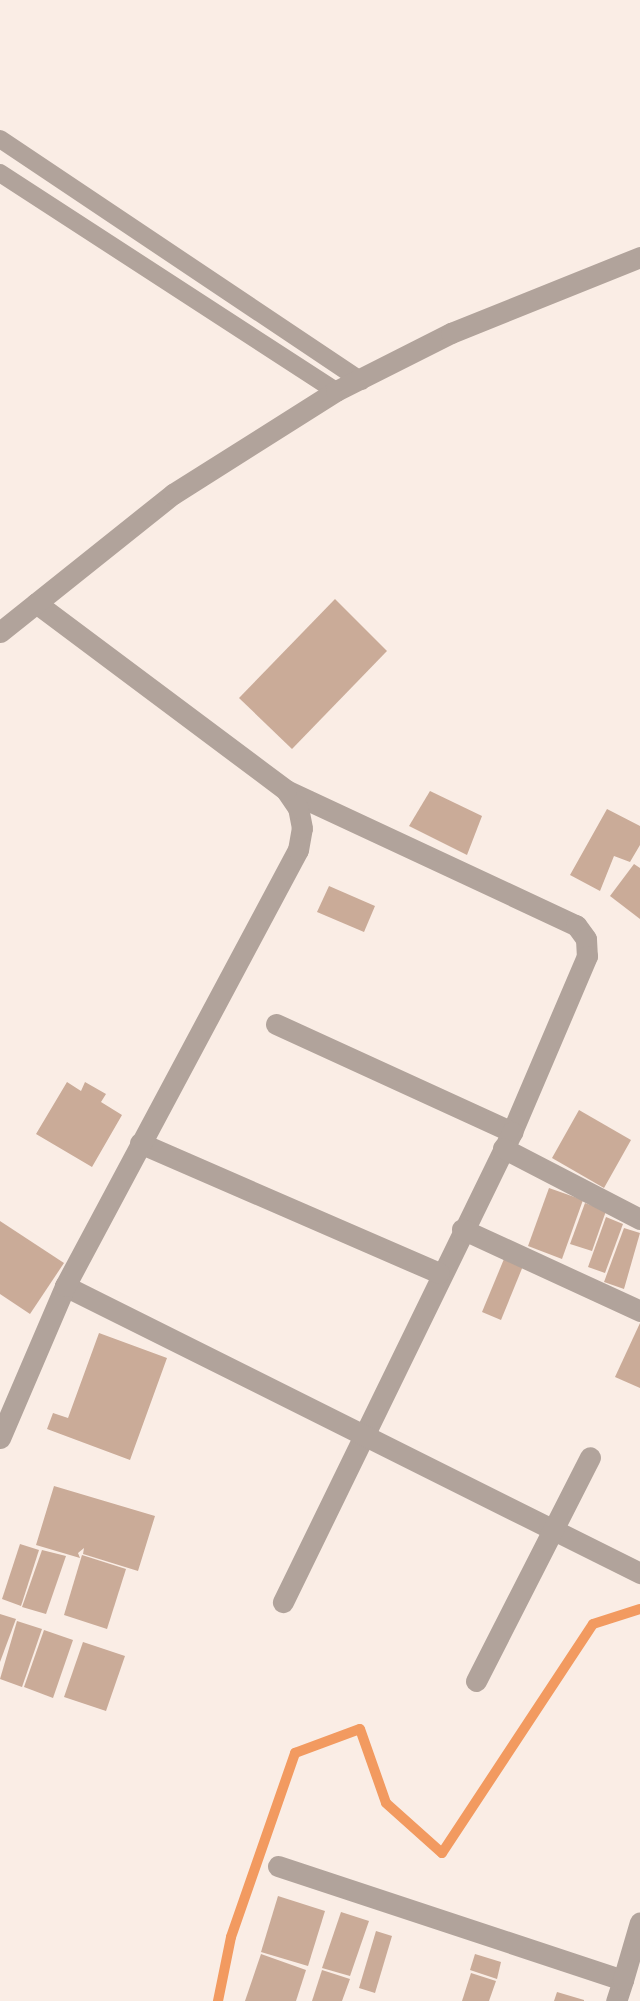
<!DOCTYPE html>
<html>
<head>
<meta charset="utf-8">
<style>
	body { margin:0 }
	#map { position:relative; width:640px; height:2001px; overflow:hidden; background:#faede5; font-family:"Golos Text",sans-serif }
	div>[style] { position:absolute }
	.stream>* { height:10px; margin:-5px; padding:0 5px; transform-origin:5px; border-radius:5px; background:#f29a60 }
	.building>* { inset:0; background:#caab98 }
	.service>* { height:18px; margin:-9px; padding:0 9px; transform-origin:9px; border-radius:9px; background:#b1a39b }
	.minor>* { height:21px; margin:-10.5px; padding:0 10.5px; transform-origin:10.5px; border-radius:10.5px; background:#b1a39b }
	.tertiary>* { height:21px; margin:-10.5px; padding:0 10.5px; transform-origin:10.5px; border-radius:10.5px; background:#b1a39b }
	span { translate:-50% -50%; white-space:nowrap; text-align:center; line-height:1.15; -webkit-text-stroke:7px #fff; paint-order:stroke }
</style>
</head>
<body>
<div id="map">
	<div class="stream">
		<i style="left:218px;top:2001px;width:65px;rotate:-78.5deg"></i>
		<i style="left:231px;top:1937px;width:195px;rotate:-70.8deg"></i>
		<i style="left:295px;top:1753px;width:69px;rotate:-20.3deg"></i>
		<i style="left:360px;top:1729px;width:78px;rotate:70.6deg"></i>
		<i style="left:386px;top:1803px;width:75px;rotate:41.8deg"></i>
		<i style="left:442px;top:1853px;width:274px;rotate:-56.6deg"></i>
		<i style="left:593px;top:1624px;width:49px;rotate:-17.7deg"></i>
	</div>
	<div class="building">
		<i style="clip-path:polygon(335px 599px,387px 651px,292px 749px,239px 698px)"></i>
		<i style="clip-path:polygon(430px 791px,482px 816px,467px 855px,409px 826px)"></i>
		<i style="clip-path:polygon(607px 809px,640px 826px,640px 845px,630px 862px,614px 856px,600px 891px,570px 875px)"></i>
		<i style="clip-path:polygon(634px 864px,640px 868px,640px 919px,610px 896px)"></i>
		<i style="clip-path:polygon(329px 886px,375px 906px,364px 932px,317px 912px)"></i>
		<i style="clip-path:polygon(67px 1082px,81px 1091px,85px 1082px,106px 1094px,101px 1102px,122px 1115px,92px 1167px,36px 1134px)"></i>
		<i style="clip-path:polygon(579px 1110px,631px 1140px,604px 1188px,552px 1158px)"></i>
		<i style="clip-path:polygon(549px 1188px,583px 1200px,562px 1259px,528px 1246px)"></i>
		<i style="clip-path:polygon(585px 1203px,606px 1211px,592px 1251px,570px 1244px)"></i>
		<i style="clip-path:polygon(606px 1217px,623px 1224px,605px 1273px,588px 1267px)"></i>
		<i style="clip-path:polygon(0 1221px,64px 1263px,30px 1314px,0 1294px)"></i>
		<i style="clip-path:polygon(624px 1228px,640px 1233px,624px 1289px,604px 1282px)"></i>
		<i style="clip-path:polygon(504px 1259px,523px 1266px,501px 1320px,482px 1312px)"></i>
		<i style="clip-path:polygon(640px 1323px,640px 1388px,615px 1377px)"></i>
		<i style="clip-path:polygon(99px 1333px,167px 1358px,130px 1460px,47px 1429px,53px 1413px,68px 1418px)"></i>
		<i style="clip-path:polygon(54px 1486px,155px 1516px,138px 1571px,83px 1554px,84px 1548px,78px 1553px,80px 1558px,36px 1545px)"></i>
		<i style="clip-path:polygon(20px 1544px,39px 1550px,21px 1606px,2px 1599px)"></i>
		<i style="clip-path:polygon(42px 1550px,66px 1556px,46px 1614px,22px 1607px)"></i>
		<i style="clip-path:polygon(82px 1555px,126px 1569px,107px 1629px,64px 1615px)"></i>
		<i style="clip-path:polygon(0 1614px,16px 1619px,0 1662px)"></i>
		<i style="clip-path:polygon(17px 1621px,42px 1629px,22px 1687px,0 1679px)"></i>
		<i style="clip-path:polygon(44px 1630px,73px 1640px,53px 1698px,24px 1687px)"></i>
		<i style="clip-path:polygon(83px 1642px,125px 1656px,106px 1711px,64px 1697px)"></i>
		<i style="clip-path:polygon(278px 1896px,325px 1911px,308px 1966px,261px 1952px)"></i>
		<i style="clip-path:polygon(341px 1912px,369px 1921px,350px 1976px,322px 1968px)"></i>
		<i style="clip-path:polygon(376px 1931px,392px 1936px,375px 1993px,359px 1988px)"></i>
		<i style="clip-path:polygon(261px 1954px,306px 1970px,296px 2001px,245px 2001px)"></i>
		<i style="clip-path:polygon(475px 1954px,501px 1962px,497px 1979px,470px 1970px)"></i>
		<i style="clip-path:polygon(322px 1970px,350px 1979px,342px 2001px,312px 2001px)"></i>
		<i style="clip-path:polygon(471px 1973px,496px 1981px,489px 2001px,462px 2001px)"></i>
		<i style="clip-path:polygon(557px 1992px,584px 2000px,584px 2001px,554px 2001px)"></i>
	</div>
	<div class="service">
		<i style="left:0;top:139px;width:435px;rotate:33.8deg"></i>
		<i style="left:0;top:173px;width:401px;rotate:33deg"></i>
	</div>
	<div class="minor">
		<i style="left:288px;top:791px;width:318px;rotate:25deg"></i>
		<i style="left:576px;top:925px;width:17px;rotate:54deg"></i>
		<i style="left:586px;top:939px;width:17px;rotate:87deg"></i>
		<i style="left:587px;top:956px;width:191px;rotate:113.1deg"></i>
		<i style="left:276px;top:1024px;width:260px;rotate:24.6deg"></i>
		<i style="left:512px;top:1132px;width:523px;rotate:115.98deg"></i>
		<i style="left:140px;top:1143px;width:326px;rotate:23.5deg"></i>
		<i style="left:503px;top:1148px;width:154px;rotate:27.4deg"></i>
		<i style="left:462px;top:1229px;width:196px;rotate:24.7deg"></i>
		<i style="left:65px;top:1286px;width:643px;rotate:26.53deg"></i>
		<i style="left:0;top:1438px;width:165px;rotate:-66.8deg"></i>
		<i style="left:65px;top:1286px;width:494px;rotate:-61.9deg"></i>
		<i style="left:298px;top:850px;width:22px;rotate:-80deg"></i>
		<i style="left:302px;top:828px;width:20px;rotate:-101deg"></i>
		<i style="left:298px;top:808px;width:22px;rotate:-124deg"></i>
		<i style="left:286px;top:790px;width:312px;rotate:-143.2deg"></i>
		<i style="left:476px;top:1681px;width:251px;rotate:-63deg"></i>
		<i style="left:278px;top:1866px;width:363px;rotate:18.3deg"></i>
		<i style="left:623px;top:1980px;width:22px;rotate:108deg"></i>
		<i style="left:623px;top:1980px;width:60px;rotate:-73.7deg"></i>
	</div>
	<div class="tertiary">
		<i style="left:0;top:632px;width:221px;rotate:-38.6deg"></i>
		<i style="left:173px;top:494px;width:193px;rotate:-32.3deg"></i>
		<i style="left:336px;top:391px;width:129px;rotate:-26.8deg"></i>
		<i style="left:451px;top:333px;width:204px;rotate:-21.9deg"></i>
	</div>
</div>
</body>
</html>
